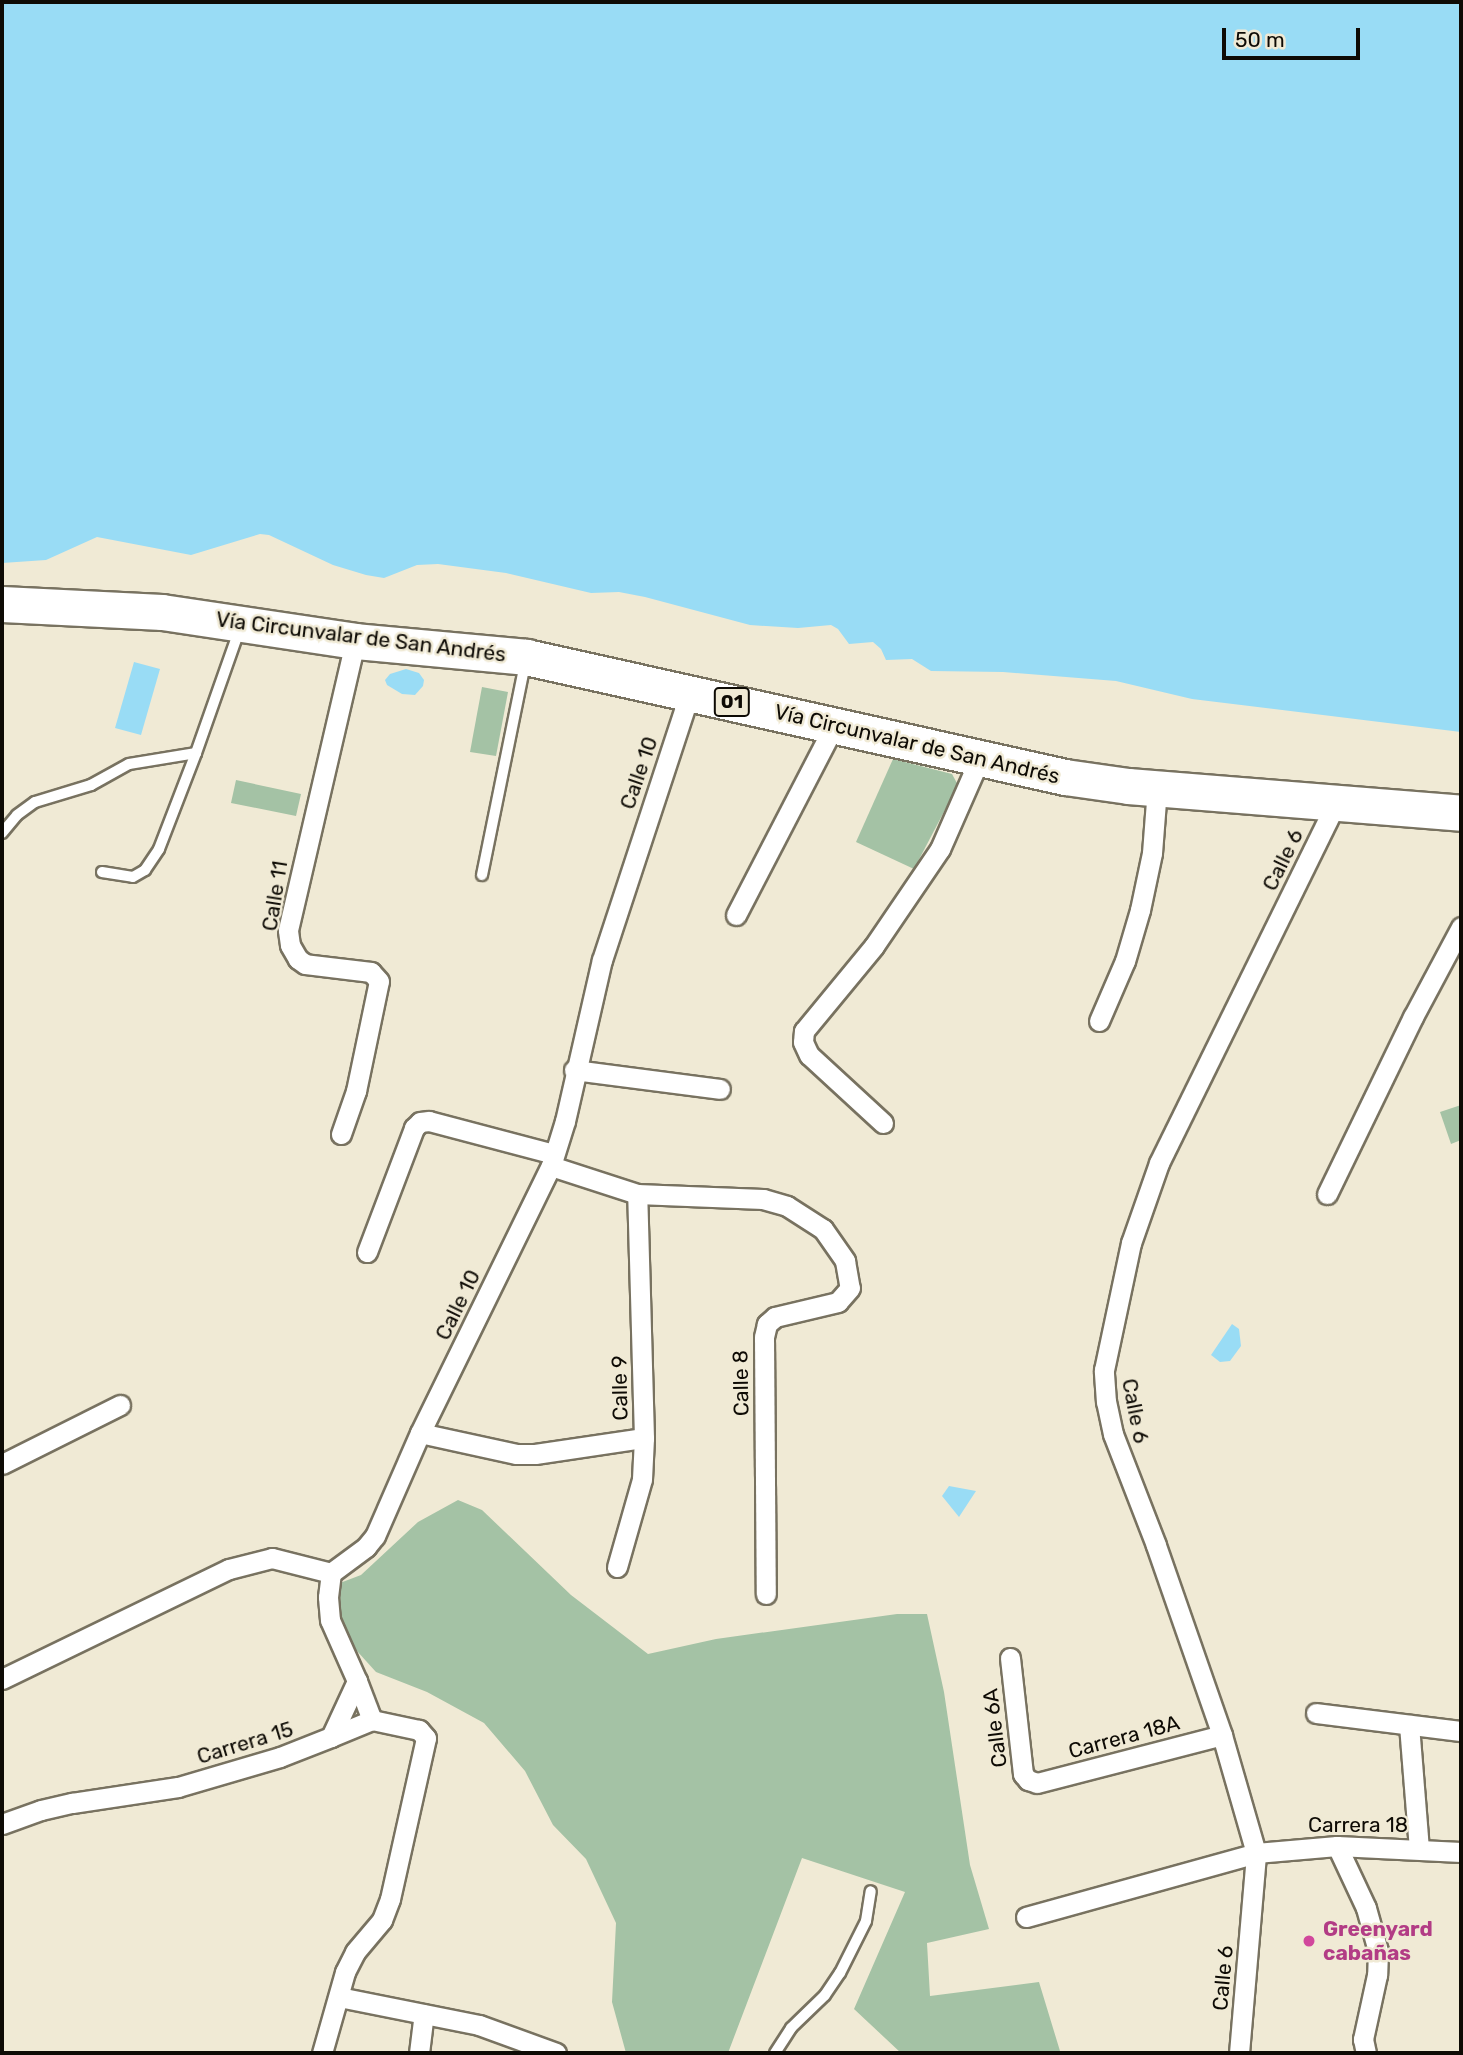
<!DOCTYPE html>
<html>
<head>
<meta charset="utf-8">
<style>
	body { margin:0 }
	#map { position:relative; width:1463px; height:2055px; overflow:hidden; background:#f0ead5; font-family:Rubik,sans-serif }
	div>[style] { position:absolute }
	.green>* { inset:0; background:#a4c2a5 }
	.water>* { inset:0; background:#99dcf5 }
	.roads { filter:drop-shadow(2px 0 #787260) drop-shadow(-2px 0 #787260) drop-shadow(0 2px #787260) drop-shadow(0 -2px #787260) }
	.lane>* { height:10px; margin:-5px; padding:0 5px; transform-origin:5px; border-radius:5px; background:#fff }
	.street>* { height:19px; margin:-9.5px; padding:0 9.5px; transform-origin:9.5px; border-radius:9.5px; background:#fff }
	.highway>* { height:35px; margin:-17.5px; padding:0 17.5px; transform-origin:17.5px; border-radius:17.5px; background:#fff }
	.dots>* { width:19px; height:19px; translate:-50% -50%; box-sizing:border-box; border:4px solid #f0ead5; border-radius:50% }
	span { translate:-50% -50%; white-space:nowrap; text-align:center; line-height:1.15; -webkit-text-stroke:5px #f0ead5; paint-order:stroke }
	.shield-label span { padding:2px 5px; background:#f0ead5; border:2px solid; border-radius:5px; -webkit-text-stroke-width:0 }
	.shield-label { font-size:19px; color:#0e0b05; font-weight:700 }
	.street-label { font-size:21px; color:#0e0b05 }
	.hotel-label { font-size:21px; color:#b23c85; font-weight:700 }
	.left { translate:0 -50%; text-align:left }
	.frame { position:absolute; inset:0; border:4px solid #0e0b05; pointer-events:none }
	.scale { position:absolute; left:1222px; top:28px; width:138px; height:32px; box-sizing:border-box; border:4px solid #0e0b05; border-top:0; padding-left:9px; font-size:21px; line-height:24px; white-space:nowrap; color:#0e0b05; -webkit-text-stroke:5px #f0ead5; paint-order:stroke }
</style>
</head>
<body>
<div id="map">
	<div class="green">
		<i style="clip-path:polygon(482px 687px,508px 692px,496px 756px,470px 752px)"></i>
		<i style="clip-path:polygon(893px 759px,952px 774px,958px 785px,914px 869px,856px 842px)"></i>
		<i style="clip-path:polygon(236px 780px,301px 794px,296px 816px,231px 803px)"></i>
		<i style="clip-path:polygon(1461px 1105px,1461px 1140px,1451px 1144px,1440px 1112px)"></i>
		<i style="clip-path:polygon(458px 1500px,482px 1510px,571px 1595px,648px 1654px,716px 1639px,897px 1614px,927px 1614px,944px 1692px,970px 1865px,989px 1929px,927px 1943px,930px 1996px,1039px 1982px,1060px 2051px,1057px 2053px,901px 2053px,854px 2009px,905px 1892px,802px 1858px,728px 2053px,626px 2053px,612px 2002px,616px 1923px,586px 1859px,553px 1825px,525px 1771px,484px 1723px,427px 1692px,376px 1672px,347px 1640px,334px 1613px,332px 1586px,361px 1575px,418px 1522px)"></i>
	</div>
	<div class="water">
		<i style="clip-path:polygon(2px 2px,1461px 2px,1461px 732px,1192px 699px,1116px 681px,1003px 672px,931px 671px,912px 659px,886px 660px,881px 649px,873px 642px,849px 644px,838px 629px,831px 625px,798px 628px,750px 625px,645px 597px,619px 592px,591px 593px,506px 573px,438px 564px,417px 565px,384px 578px,366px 575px,333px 565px,269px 535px,260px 534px,191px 555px,97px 537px,46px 560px,2px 563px)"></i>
		<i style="clip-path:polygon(134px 662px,160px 669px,141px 735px,115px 728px)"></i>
		<i style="clip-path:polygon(406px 669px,419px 673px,424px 680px,423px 686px,415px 695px,402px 694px,387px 685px,385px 680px,390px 674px)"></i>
		<i style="clip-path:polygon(1232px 1324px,1239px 1329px,1241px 1346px,1230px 1361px,1220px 1362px,1211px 1355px)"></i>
		<i style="clip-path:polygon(949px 1486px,976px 1491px,959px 1517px,942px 1496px)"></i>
	</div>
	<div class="roads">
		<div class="lane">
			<i style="left:2px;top:833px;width:23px;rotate:-50deg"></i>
			<i style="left:17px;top:815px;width:22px;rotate:-36deg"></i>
			<i style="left:35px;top:802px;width:59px;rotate:-16.9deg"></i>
			<i style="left:91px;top:785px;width:43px;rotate:-28.9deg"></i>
			<i style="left:129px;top:764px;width:68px;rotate:-9.3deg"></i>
			<i style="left:196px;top:753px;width:133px;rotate:-70.6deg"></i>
			<i style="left:102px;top:872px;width:31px;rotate:9deg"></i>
			<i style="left:133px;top:877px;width:14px;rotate:-30deg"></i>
			<i style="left:145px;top:870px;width:25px;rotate:-56deg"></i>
			<i style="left:159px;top:849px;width:103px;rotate:-68.9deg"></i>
			<i style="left:482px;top:875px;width:215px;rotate:-78.5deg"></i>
			<i style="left:775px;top:2053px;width:30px;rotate:-57deg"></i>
			<i style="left:791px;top:2028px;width:47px;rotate:-44.1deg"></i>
			<i style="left:825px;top:1995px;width:27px;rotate:-56deg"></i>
			<i style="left:840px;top:1973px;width:58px;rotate:-63.4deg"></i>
			<i style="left:866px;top:1921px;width:30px;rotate:-81deg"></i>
		</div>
		<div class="street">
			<i style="left:736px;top:915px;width:213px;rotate:-62.6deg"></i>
			<i style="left:1099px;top:1021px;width:65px;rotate:-66.6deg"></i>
			<i style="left:1125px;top:961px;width:53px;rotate:-73.6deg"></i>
			<i style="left:1140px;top:910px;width:58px;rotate:-78.1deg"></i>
			<i style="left:1152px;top:853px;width:65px;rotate:-85.6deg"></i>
			<i style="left:574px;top:1070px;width:147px;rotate:7.4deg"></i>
			<i style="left:883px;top:1123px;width:100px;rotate:-137.4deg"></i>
			<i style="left:809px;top:1055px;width:14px;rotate:-115deg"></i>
			<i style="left:803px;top:1042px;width:11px;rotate:-85deg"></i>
			<i style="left:804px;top:1031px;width:110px;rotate:-50.5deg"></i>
			<i style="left:874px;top:946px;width:117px;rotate:-55.8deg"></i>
			<i style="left:940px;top:849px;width:97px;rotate:-66.3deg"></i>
			<i style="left:341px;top:1134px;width:46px;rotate:-70.8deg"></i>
			<i style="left:356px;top:1091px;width:112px;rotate:-78.2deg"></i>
			<i style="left:379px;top:981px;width:12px;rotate:-132deg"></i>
			<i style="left:371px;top:972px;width:66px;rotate:-173.1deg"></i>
			<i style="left:305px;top:964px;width:9px;rotate:-144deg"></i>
			<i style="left:298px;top:959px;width:16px;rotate:-120deg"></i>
			<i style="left:290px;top:945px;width:15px;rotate:-98deg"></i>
			<i style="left:288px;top:930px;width:297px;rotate:-76.9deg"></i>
			<i style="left:551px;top:1166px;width:90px;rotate:18deg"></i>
			<i style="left:637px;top:1194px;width:126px;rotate:2.3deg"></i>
			<i style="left:763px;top:1199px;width:25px;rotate:16deg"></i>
			<i style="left:787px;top:1206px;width:43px;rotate:32.6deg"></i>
			<i style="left:823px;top:1229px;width:39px;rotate:55deg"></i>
			<i style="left:845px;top:1261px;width:27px;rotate:80deg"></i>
			<i style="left:850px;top:1288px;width:18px;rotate:131deg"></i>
			<i style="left:838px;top:1302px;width:65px;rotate:166.6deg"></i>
			<i style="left:775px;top:1317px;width:11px;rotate:139deg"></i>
			<i style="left:767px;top:1324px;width:13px;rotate:103deg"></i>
			<i style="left:764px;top:1337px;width:257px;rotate:89.6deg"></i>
			<i style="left:1327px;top:1194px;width:197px;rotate:-64.1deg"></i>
			<i style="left:1413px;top:1017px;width:102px;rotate:-61.9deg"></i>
			<i style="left:367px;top:1252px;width:133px;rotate:-69.2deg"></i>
			<i style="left:414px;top:1128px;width:8px;rotate:-45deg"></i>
			<i style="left:420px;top:1122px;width:9px;rotate:-6deg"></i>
			<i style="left:429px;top:1121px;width:129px;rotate:14.8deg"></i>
			<i style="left:420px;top:1433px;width:98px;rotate:12.3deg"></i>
			<i style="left:516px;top:1454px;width:19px"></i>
			<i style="left:535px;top:1454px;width:110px;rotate:-8.4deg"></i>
			<i style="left:644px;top:1438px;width:244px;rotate:-91.6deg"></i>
			<i style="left:2px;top:1464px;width:132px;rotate:-26.6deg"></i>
			<i style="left:617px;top:1567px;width:91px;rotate:-74.1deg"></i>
			<i style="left:642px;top:1479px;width:41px;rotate:-87.2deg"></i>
			<i style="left:1010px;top:1658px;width:117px;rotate:83.6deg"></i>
			<i style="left:1023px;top:1774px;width:8px;rotate:50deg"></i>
			<i style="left:1028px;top:1780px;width:9px;rotate:18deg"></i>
			<i style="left:1037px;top:1783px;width:191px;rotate:-14.5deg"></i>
			<i style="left:2px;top:1679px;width:252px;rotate:-25.9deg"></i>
			<i style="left:229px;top:1569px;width:44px;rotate:-14.3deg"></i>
			<i style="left:272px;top:1558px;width:61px;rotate:14.3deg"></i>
			<i style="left:331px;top:1573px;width:44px;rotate:-36.6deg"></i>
			<i style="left:366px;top:1547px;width:14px;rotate:-51deg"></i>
			<i style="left:375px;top:1536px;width:112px;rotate:-66.4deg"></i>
			<i style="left:420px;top:1433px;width:297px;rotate:-63.9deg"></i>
			<i style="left:551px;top:1166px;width:47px;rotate:-72.7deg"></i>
			<i style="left:565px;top:1121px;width:165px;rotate:-77.1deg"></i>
			<i style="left:602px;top:960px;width:281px;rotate:-71.8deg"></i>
			<i style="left:357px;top:1681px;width:42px;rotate:69deg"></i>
			<i style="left:1316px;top:1713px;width:146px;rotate:7.1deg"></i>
			<i style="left:1409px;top:1725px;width:123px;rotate:85.4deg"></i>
			<i style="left:2px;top:1824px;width:41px;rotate:-19.7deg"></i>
			<i style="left:41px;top:1810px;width:32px;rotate:-13deg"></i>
			<i style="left:72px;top:1803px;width:107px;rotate:-8.6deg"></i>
			<i style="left:178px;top:1787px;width:106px;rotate:-16.4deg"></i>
			<i style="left:280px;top:1757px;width:55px;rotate:-21.4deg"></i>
			<i style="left:331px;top:1737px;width:62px;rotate:-65.1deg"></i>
			<i style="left:357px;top:1681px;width:67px;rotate:-113.9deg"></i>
			<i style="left:330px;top:1620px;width:23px;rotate:-95deg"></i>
			<i style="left:328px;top:1597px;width:24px;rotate:-83deg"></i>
			<i style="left:1337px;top:1846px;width:68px;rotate:64.9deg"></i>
			<i style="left:1366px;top:1908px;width:45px;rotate:74.4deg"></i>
			<i style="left:1378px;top:1951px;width:24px;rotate:92deg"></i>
			<i style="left:1377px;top:1975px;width:66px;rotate:102.3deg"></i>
			<i style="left:1363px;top:2039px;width:14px;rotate:78deg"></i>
			<i style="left:1026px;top:1917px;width:239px;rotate:-15.5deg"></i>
			<i style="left:1256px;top:1853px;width:81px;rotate:-4.9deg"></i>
			<i style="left:1337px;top:1846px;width:124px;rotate:2.8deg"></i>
			<i style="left:339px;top:1997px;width:143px;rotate:11.3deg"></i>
			<i style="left:479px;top:2025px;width:82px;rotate:20deg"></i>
			<i style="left:322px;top:2053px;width:84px;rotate:-74.1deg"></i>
			<i style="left:345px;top:1972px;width:22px;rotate:-63deg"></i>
			<i style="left:355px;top:1952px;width:42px;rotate:-49.8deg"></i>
			<i style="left:382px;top:1920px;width:22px;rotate:-69deg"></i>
			<i style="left:390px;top:1899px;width:165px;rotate:-77.4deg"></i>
			<i style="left:426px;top:1738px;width:11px;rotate:-131deg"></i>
			<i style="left:419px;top:1730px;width:48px;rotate:-168deg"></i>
			<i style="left:372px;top:1720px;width:44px;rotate:157.5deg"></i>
			<i style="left:419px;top:2053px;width:39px;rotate:-83deg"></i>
			<i style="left:1239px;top:2053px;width:201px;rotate:-85.1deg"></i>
			<i style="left:1256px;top:1853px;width:123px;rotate:-106.1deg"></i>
			<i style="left:1222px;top:1735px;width:201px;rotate:-109.2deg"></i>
			<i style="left:1156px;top:1545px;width:119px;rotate:-111.2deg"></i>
			<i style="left:1113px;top:1434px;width:33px;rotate:-102deg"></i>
			<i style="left:1106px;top:1402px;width:32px;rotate:-94deg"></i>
			<i style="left:1104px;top:1370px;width:130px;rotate:-78deg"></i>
			<i style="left:1131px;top:1243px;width:85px;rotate:-70.7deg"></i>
			<i style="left:1159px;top:1163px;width:401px;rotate:-63.8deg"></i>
		</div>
		<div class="highway">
			<i style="left:2px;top:604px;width:160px;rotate:2.9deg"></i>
			<i style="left:162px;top:612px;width:195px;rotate:8.5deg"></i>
			<i style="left:355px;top:641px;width:172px;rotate:5.3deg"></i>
			<i style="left:526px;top:657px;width:552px;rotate:12.55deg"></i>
			<i style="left:1065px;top:777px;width:64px;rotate:8.1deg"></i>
			<i style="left:1128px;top:786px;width:334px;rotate:4.6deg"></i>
		</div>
	</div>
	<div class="dots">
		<i style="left:1309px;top:1941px;background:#d1479c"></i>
	</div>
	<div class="shield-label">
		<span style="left:732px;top:702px">01</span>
	</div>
	<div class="street-label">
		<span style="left:361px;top:637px;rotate:7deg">Vía Circunvalar de San Andrés</span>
		<span style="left:917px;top:744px;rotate:13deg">Vía Circunvalar de San Andrés</span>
		<span style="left:639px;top:773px;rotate:-71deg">Calle 10</span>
		<span style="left:1283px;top:860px;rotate:-64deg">Calle 6</span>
		<span style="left:275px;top:896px;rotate:-81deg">Calle 11</span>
		<span style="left:458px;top:1305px;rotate:-64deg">Calle 10</span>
		<span style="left:741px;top:1383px;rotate:-91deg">Calle 8</span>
		<span style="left:620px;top:1388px;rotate:-91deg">Calle 9</span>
		<span style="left:1135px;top:1411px;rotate:79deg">Calle 6</span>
		<span style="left:995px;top:1728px;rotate:-97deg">Calle 6A</span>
		<span style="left:1124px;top:1737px;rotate:-15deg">Carrera 18A</span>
		<span style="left:245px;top:1743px;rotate:-17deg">Carrera 15</span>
		<span style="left:1358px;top:1825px">Carrera 18</span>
		<span style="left:1223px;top:1978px;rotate:-85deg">Calle 6</span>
	</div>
	<div class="hotel-label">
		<span class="left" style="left:1323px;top:1941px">Greenyard<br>cabañas</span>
	</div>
	<div class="frame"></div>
	<div class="scale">50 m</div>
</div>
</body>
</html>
